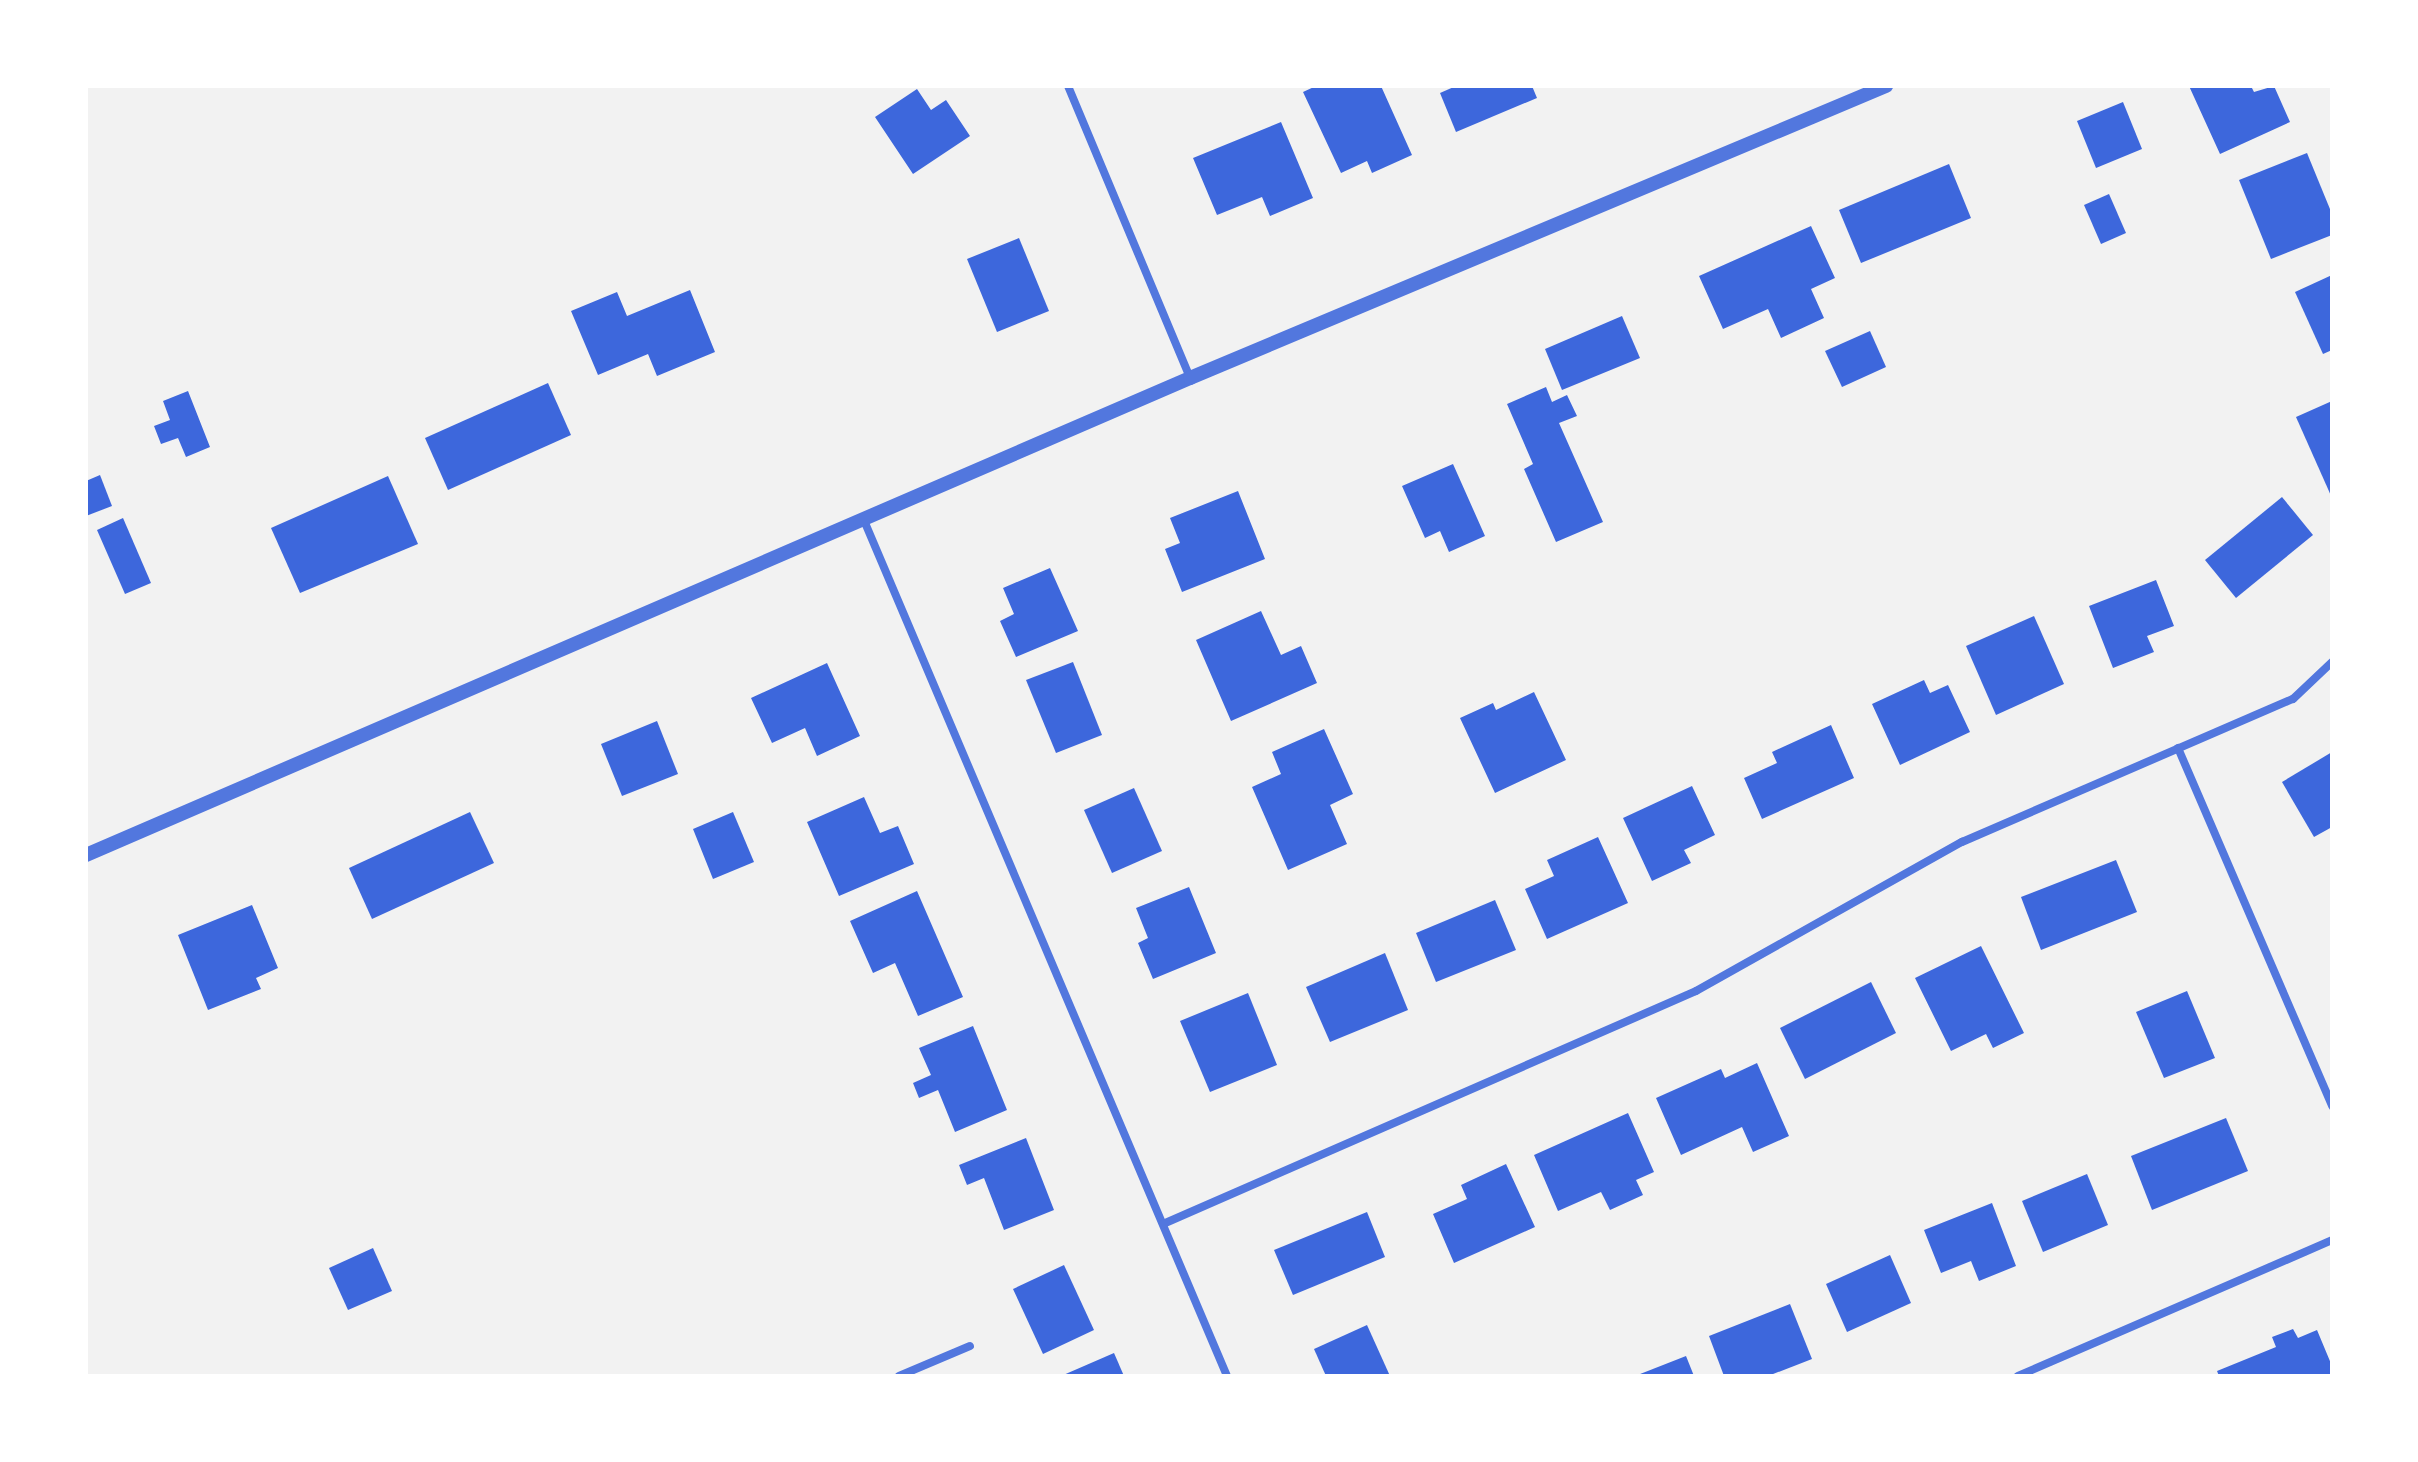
<!DOCTYPE html>
<html>
<head>
<meta charset="utf-8">
<style>
	body { margin:0 }
	#map { position:relative; width:2418px; height:1462px; overflow:hidden; background:#f2f2f2; font-family:"DejaVu Sans",sans-serif }
	div>[style] { position:absolute }
	.building>* { inset:0; background:#3d67dc }
	.minor>* { height:8px; margin:-4px; padding:0 4px; transform-origin:4px; border-radius:4px; background:#5277de }
	.tertiary>* { height:14px; margin:-7px; padding:0 7px; transform-origin:7px; border-radius:7px; background:#5277de }
	span { translate:-50% -50%; white-space:nowrap; text-align:center; line-height:1.15; -webkit-text-stroke:6px #fff; paint-order:stroke }
	.frame { position:absolute; inset:0; border:88px solid #fff; pointer-events:none }
</style>
</head>
<body>
<div id="map">
	<div class="building">
		<i style="clip-path:polygon(1316px 86px,1381px 86px,1412px 155px,1372px 173px,1367px 161px,1341px 173px,1303px 92px)"></i>
		<i style="clip-path:polygon(1456px 86px,1532px 86px,1537px 98px,1456px 132px,1440px 93px)"></i>
		<i style="clip-path:polygon(2189px 86px,2251px 86px,2254px 92px,2274px 86px,2290px 122px,2220px 154px)"></i>
		<i style="clip-path:polygon(917px 89px,931px 110px,946px 100px,970px 136px,913px 174px,875px 117px)"></i>
		<i style="clip-path:polygon(2123px 102px,2142px 149px,2096px 168px,2077px 121px)"></i>
		<i style="clip-path:polygon(1281px 122px,1313px 198px,1270px 216px,1262px 197px,1217px 215px,1193px 158px)"></i>
		<i style="clip-path:polygon(2307px 153px,2332px 214px,2332px 235px,2271px 259px,2239px 180px)"></i>
		<i style="clip-path:polygon(1949px 164px,1971px 218px,1861px 263px,1839px 210px)"></i>
		<i style="clip-path:polygon(2109px 194px,2126px 233px,2101px 244px,2084px 205px)"></i>
		<i style="clip-path:polygon(1811px 226px,1835px 278px,1811px 289px,1824px 318px,1781px 338px,1768px 309px,1723px 329px,1699px 276px)"></i>
		<i style="clip-path:polygon(1019px 238px,1049px 311px,997px 332px,967px 259px)"></i>
		<i style="clip-path:polygon(2332px 275px,2332px 350px,2323px 354px,2295px 292px)"></i>
		<i style="clip-path:polygon(690px 290px,715px 352px,657px 376px,648px 354px,598px 375px,571px 311px,617px 292px,627px 316px)"></i>
		<i style="clip-path:polygon(1622px 316px,1640px 358px,1562px 390px,1545px 349px)"></i>
		<i style="clip-path:polygon(1870px 331px,1886px 367px,1842px 387px,1825px 351px)"></i>
		<i style="clip-path:polygon(548px 383px,571px 435px,448px 490px,425px 438px)"></i>
		<i style="clip-path:polygon(1546px 387px,1552px 402px,1567px 395px,1577px 416px,1559px 423px,1603px 522px,1556px 542px,1524px 469px,1533px 464px,1507px 404px)"></i>
		<i style="clip-path:polygon(188px 391px,210px 447px,186px 457px,178px 438px,161px 444px,154px 426px,170px 420px,163px 401px)"></i>
		<i style="clip-path:polygon(2332px 401px,2332px 498px,2296px 417px)"></i>
		<i style="clip-path:polygon(1453px 464px,1485px 536px,1449px 552px,1440px 531px,1425px 538px,1402px 486px)"></i>
		<i style="clip-path:polygon(100px 475px,112px 506px,86px 516px,86px 481px)"></i>
		<i style="clip-path:polygon(388px 476px,418px 544px,300px 593px,271px 528px)"></i>
		<i style="clip-path:polygon(1238px 491px,1265px 559px,1182px 592px,1165px 549px,1180px 543px,1170px 518px)"></i>
		<i style="clip-path:polygon(2282px 497px,2313px 535px,2236px 598px,2205px 560px)"></i>
		<i style="clip-path:polygon(123px 518px,151px 583px,125px 594px,97px 530px)"></i>
		<i style="clip-path:polygon(1050px 568px,1078px 631px,1016px 657px,1000px 621px,1014px 614px,1003px 588px)"></i>
		<i style="clip-path:polygon(2156px 580px,2174px 626px,2147px 636px,2154px 652px,2113px 668px,2089px 606px)"></i>
		<i style="clip-path:polygon(1261px 611px,1281px 655px,1301px 646px,1317px 683px,1231px 721px,1196px 640px)"></i>
		<i style="clip-path:polygon(2034px 616px,2064px 684px,1996px 715px,1966px 646px)"></i>
		<i style="clip-path:polygon(1073px 662px,1102px 735px,1056px 753px,1026px 680px)"></i>
		<i style="clip-path:polygon(827px 663px,860px 736px,817px 756px,805px 728px,772px 743px,751px 698px)"></i>
		<i style="clip-path:polygon(1924px 680px,1930px 693px,1948px 685px,1970px 732px,1900px 765px,1872px 704px)"></i>
		<i style="clip-path:polygon(1534px 692px,1566px 760px,1495px 793px,1460px 718px,1493px 703px,1496px 710px)"></i>
		<i style="clip-path:polygon(657px 721px,678px 774px,622px 796px,601px 744px)"></i>
		<i style="clip-path:polygon(1831px 725px,1854px 778px,1762px 819px,1744px 778px,1777px 763px,1772px 752px)"></i>
		<i style="clip-path:polygon(1324px 729px,1353px 794px,1330px 805px,1347px 844px,1288px 870px,1252px 787px,1281px 774px,1272px 752px)"></i>
		<i style="clip-path:polygon(2332px 752px,2332px 827px,2314px 837px,2282px 782px)"></i>
		<i style="clip-path:polygon(1692px 786px,1715px 835px,1684px 850px,1691px 863px,1652px 881px,1623px 818px)"></i>
		<i style="clip-path:polygon(1134px 788px,1162px 851px,1112px 873px,1084px 810px)"></i>
		<i style="clip-path:polygon(864px 797px,880px 833px,898px 826px,914px 864px,839px 896px,807px 822px)"></i>
		<i style="clip-path:polygon(470px 812px,494px 863px,372px 919px,349px 868px)"></i>
		<i style="clip-path:polygon(733px 812px,754px 862px,713px 879px,693px 829px)"></i>
		<i style="clip-path:polygon(1598px 837px,1628px 903px,1547px 939px,1525px 889px,1554px 876px,1547px 860px)"></i>
		<i style="clip-path:polygon(2116px 860px,2137px 912px,2041px 950px,2021px 897px)"></i>
		<i style="clip-path:polygon(1189px 887px,1216px 953px,1153px 979px,1138px 943px,1148px 938px,1136px 908px)"></i>
		<i style="clip-path:polygon(917px 891px,963px 997px,918px 1016px,895px 963px,873px 973px,850px 921px)"></i>
		<i style="clip-path:polygon(1495px 900px,1516px 950px,1436px 982px,1416px 933px)"></i>
		<i style="clip-path:polygon(252px 905px,278px 968px,256px 978px,261px 989px,208px 1010px,178px 935px)"></i>
		<i style="clip-path:polygon(1981px 946px,2024px 1033px,1993px 1048px,1986px 1034px,1951px 1051px,1915px 978px)"></i>
		<i style="clip-path:polygon(1385px 953px,1408px 1010px,1330px 1042px,1306px 987px)"></i>
		<i style="clip-path:polygon(1871px 982px,1896px 1033px,1805px 1079px,1780px 1028px)"></i>
		<i style="clip-path:polygon(2187px 991px,2215px 1058px,2164px 1078px,2136px 1012px)"></i>
		<i style="clip-path:polygon(1248px 993px,1277px 1065px,1210px 1092px,1180px 1021px)"></i>
		<i style="clip-path:polygon(973px 1026px,1007px 1110px,955px 1132px,938px 1090px,919px 1098px,913px 1083px,931px 1075px,919px 1048px)"></i>
		<i style="clip-path:polygon(1757px 1063px,1789px 1136px,1753px 1152px,1742px 1127px,1681px 1155px,1656px 1098px,1721px 1069px,1725px 1078px)"></i>
		<i style="clip-path:polygon(1628px 1113px,1654px 1172px,1636px 1180px,1643px 1195px,1610px 1210px,1601px 1192px,1558px 1211px,1534px 1155px)"></i>
		<i style="clip-path:polygon(2226px 1118px,2248px 1171px,2152px 1210px,2131px 1156px)"></i>
		<i style="clip-path:polygon(1026px 1138px,1054px 1210px,1004px 1230px,984px 1178px,967px 1185px,959px 1165px)"></i>
		<i style="clip-path:polygon(1506px 1164px,1535px 1227px,1454px 1263px,1433px 1214px,1467px 1199px,1461px 1185px)"></i>
		<i style="clip-path:polygon(2087px 1174px,2108px 1225px,2043px 1252px,2022px 1201px)"></i>
		<i style="clip-path:polygon(1992px 1203px,2016px 1266px,1979px 1281px,1971px 1261px,1941px 1273px,1924px 1230px)"></i>
		<i style="clip-path:polygon(1367px 1212px,1385px 1257px,1293px 1295px,1274px 1250px)"></i>
		<i style="clip-path:polygon(373px 1248px,392px 1291px,348px 1310px,329px 1268px)"></i>
		<i style="clip-path:polygon(1890px 1255px,1911px 1303px,1847px 1332px,1826px 1284px)"></i>
		<i style="clip-path:polygon(1064px 1265px,1094px 1330px,1043px 1354px,1013px 1289px)"></i>
		<i style="clip-path:polygon(1790px 1304px,1812px 1359px,1768px 1376px,1724px 1376px,1709px 1336px)"></i>
		<i style="clip-path:polygon(1367px 1325px,1390px 1376px,1326px 1376px,1314px 1349px)"></i>
		<i style="clip-path:polygon(2293px 1329px,2298px 1338px,2317px 1330px,2332px 1366px,2332px 1376px,2219px 1376px,2217px 1371px,2276px 1347px,2272px 1337px)"></i>
		<i style="clip-path:polygon(1114px 1353px,1124px 1376px,1061px 1376px)"></i>
		<i style="clip-path:polygon(1686px 1356px,1694px 1376px,1635px 1376px)"></i>
	</div>
	<div class="minor">
		<i style="left:1068px;top:86px;width:316px;rotate:67.3deg"></i>
		<i style="left:863px;top:518px;width:932px;rotate:67.01deg"></i>
		<i style="left:2178px;top:748px;width:390px;rotate:66.7deg"></i>
		<i style="left:1163px;top:1224px;width:582px;rotate:-23.61deg"></i>
		<i style="left:1696px;top:991px;width:305px;rotate:-29.3deg"></i>
		<i style="left:1962px;top:842px;width:361px;rotate:-23.4deg"></i>
		<i style="left:2293px;top:699px;width:54px;rotate:-43.5deg"></i>
		<i style="left:899px;top:1376px;width:77px;rotate:-22.9deg"></i>
		<i style="left:2018px;top:1376px;width:342px;rotate:-23.4deg"></i>
	</div>
	<div class="tertiary">
		<i style="left:86px;top:855px;width:1203px;rotate:-23.37deg"></i>
		<i style="left:1190px;top:378px;width:755px;rotate:-22.76deg"></i>
	</div>
	<div class="frame"></div>
</div>
</body>
</html>
